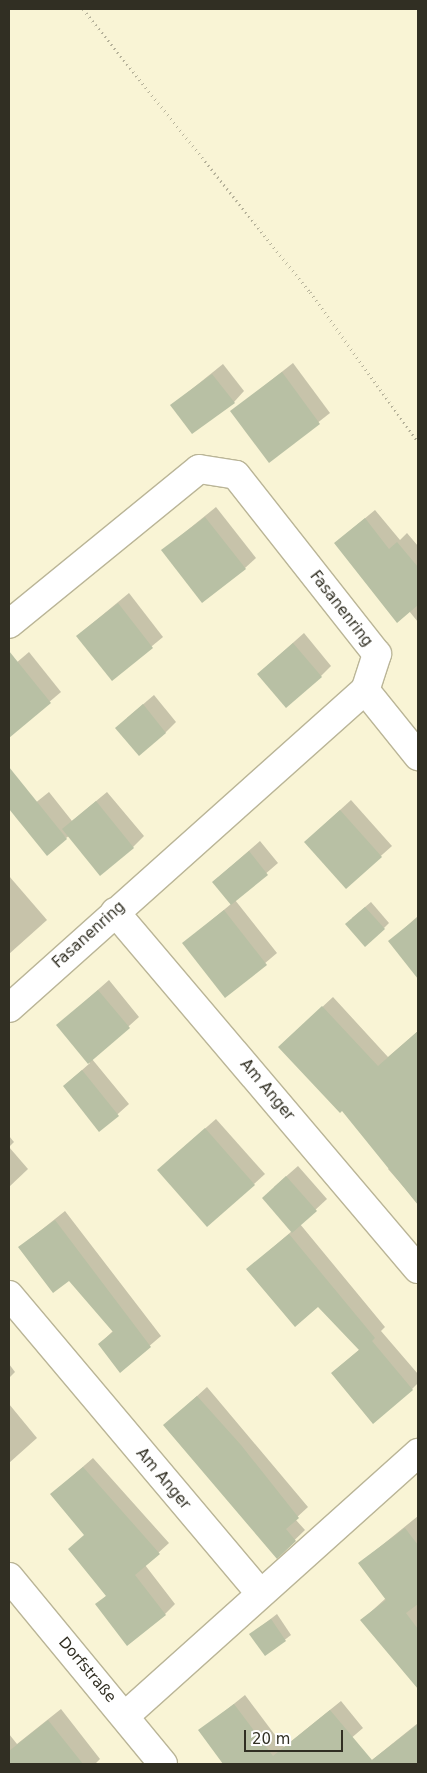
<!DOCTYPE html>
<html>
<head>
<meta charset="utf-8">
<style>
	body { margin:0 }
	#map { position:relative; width:427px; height:1773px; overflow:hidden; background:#f9f4d5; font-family:"DejaVu Sans",sans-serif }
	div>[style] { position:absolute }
	.shadow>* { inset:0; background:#0003 }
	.building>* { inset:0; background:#b8c0a4 }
	.path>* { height:3px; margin-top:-1.5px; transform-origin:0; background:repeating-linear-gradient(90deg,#b6b29a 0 1px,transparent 0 5px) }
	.roads { filter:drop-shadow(1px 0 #bab597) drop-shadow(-1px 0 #bab597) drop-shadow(0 1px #bab597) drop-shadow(0 -1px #bab597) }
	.street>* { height:28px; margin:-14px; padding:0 14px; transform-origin:14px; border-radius:14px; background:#fff }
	span { translate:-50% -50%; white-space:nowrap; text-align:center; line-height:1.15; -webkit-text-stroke:4.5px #fff; paint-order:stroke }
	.street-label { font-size:15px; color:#312f23 }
	.frame { position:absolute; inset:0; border:10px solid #312f23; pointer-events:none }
	.scale { position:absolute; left:244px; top:1730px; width:99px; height:22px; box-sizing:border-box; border:2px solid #312f23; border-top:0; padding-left:6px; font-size:15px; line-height:18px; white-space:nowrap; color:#312f23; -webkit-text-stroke:4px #fff; paint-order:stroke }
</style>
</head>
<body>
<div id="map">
	<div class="shadow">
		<i style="clip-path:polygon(293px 363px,330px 413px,269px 461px,232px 411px)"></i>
		<i style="clip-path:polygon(223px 364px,244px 391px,234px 402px,172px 405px)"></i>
		<i style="clip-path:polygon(216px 507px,256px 558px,245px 568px,163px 550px)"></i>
		<i style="clip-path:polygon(375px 510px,400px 540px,407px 533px,418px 546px,418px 622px,346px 534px)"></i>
		<i style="clip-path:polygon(129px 593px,163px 637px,112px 679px,77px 636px)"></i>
		<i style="clip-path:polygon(304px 633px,331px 666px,321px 676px,258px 674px)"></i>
		<i style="clip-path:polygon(29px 652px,61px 692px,9px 736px,9px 669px)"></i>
		<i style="clip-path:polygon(154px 695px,176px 722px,165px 733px,127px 718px)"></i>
		<i style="clip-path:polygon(49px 792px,72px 821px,107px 792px,144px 836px,133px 847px,69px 836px,66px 838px,29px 808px)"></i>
		<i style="clip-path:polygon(351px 800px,392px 846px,346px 887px,316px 832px)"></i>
		<i style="clip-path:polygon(260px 841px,278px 863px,235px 900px,277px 953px,226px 996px,184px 943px,231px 904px,213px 882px)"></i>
		<i style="clip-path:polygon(9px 876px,47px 920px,9px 954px)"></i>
		<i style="clip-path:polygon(371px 902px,389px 923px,384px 928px,352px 918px)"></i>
		<i style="clip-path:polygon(418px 916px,418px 977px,390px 941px)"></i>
		<i style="clip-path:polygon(109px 980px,139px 1017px,92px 1059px,129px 1104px,100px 1130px,64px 1086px,90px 1063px,58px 1025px)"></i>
		<i style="clip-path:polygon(333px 997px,388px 1057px,418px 1031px,418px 1063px,415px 1066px,418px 1070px,418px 1203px,388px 1169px,390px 1167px,290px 1037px)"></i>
		<i style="clip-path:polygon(216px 1119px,265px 1174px,254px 1184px,169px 1160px)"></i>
		<i style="clip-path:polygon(9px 1136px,14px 1142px,9px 1147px)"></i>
		<i style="clip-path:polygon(9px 1147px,28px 1169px,9px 1187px)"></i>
		<i style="clip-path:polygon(298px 1166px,327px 1199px,300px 1224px,385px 1327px,381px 1331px,418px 1374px,418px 1383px,412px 1389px,332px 1373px,360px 1349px,318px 1305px,248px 1269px,292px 1231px,274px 1187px)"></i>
		<i style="clip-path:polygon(65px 1211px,161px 1336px,120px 1371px,99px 1344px,113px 1331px,69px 1279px,20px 1247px)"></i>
		<i style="clip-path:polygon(9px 1364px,15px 1372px,9px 1378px)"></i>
		<i style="clip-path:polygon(207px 1387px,308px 1507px,295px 1519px,305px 1530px,277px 1557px,165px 1425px)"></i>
		<i style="clip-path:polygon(9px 1404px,37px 1438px,9px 1463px)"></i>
		<i style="clip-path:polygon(93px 1458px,169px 1543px,145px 1565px,175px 1604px,165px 1614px,97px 1605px,107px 1595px,85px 1534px,62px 1485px)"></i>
		<i style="clip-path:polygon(418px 1516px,418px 1688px,362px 1620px,386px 1598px,360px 1563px)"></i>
		<i style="clip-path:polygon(277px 1614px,291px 1635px,265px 1655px,251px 1634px)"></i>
		<i style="clip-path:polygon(245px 1695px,284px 1747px,341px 1701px,363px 1728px,321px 1764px,224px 1764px,200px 1731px)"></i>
		<i style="clip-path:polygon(61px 1709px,100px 1759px,95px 1764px,9px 1764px,9px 1734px,17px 1744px)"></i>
		<i style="clip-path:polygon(418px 1723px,418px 1764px,367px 1764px,372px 1760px)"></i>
	</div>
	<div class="building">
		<i style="clip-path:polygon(282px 372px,320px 424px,269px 463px,230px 411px)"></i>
		<i style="clip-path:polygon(212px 374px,235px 403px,192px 434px,170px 405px)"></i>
		<i style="clip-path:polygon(205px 517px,246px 569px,202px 603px,161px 550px)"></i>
		<i style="clip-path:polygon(365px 518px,389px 549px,397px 542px,418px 567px,418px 605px,397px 623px,334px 543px)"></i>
		<i style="clip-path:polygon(118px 603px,153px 648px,112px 681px,76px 636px)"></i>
		<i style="clip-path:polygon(293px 643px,322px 677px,286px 708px,257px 674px)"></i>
		<i style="clip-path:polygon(9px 651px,51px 703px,9px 738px)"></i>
		<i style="clip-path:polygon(143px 704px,166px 733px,139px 756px,115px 728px)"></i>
		<i style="clip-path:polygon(9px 767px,67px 839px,47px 856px,9px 809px)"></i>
		<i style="clip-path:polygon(96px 801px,134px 848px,100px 876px,62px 829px)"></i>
		<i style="clip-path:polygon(340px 810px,382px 857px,346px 889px,304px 842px)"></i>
		<i style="clip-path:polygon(249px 851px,268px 875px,231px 905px,212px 882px)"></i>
		<i style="clip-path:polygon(365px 907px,385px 929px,365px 947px,345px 924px)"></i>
		<i style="clip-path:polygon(224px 910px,267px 965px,225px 998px,182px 943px)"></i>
		<i style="clip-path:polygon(418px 917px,418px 979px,388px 941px)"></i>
		<i style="clip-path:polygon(98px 990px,130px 1028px,88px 1064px,56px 1025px)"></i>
		<i style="clip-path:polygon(322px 1006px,378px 1066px,418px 1031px,418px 1205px,342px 1111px,340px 1113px,278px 1047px)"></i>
		<i style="clip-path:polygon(82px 1070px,119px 1116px,99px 1132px,63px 1086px)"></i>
		<i style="clip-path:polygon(205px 1128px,255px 1185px,207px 1227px,157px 1170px)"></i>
		<i style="clip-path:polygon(286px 1176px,317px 1211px,292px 1233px,262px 1198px)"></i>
		<i style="clip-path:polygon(55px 1220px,151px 1347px,120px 1373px,98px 1344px,113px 1332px,69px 1281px,53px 1293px,18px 1247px)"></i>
		<i style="clip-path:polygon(289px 1234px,375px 1338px,372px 1341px,413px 1390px,373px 1424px,331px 1373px,359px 1350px,318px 1307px,295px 1327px,246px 1269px)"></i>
		<i style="clip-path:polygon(197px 1396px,241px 1445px,299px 1518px,286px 1529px,296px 1541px,277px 1559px,163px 1425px)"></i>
		<i style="clip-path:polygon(83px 1467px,160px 1554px,135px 1575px,166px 1615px,127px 1646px,95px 1604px,106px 1596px,68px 1549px,84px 1535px,50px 1494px)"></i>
		<i style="clip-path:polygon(405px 1528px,418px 1545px,418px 1604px,406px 1613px,418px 1629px,418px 1689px,360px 1620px,386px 1600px,358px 1563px)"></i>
		<i style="clip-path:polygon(271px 1619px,286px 1641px,265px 1656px,249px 1634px)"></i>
		<i style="clip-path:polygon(234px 1704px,273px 1756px,330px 1710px,372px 1760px,418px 1724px,418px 1764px,223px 1764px,198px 1730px)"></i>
		<i style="clip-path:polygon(48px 1720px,83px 1764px,9px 1764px,9px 1751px)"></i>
	</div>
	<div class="path">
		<i style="left:83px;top:9px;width:363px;rotate:51.3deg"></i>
		<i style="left:310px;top:292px;width:185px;rotate:54.2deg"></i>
	</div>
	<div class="roads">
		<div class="street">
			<i style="left:9px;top:624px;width:245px;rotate:-39.2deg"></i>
			<i style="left:199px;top:469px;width:37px;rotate:9deg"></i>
			<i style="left:236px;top:475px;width:228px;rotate:51.8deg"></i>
			<i style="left:377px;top:654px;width:38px;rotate:108deg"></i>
			<i style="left:365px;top:690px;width:477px;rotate:138.2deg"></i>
			<i style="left:365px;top:690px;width:85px;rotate:51.2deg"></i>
			<i style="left:115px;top:912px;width:468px;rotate:49.7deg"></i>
			<i style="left:9px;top:1295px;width:390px;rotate:49.9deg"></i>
			<i style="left:9px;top:1577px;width:242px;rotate:50.5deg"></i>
			<i style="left:125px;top:1716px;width:394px;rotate:-41.9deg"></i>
		</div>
	</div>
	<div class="street-label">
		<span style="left:341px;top:609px;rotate:52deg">Fasanenring</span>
		<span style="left:89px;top:935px;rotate:-42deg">Fasanenring</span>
		<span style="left:267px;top:1090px;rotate:50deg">Am Anger</span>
		<span style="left:163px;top:1479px;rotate:50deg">Am Anger</span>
		<span style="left:87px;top:1670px;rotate:50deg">Dorfstraße</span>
	</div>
	<div class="frame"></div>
	<div class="scale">20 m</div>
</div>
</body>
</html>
